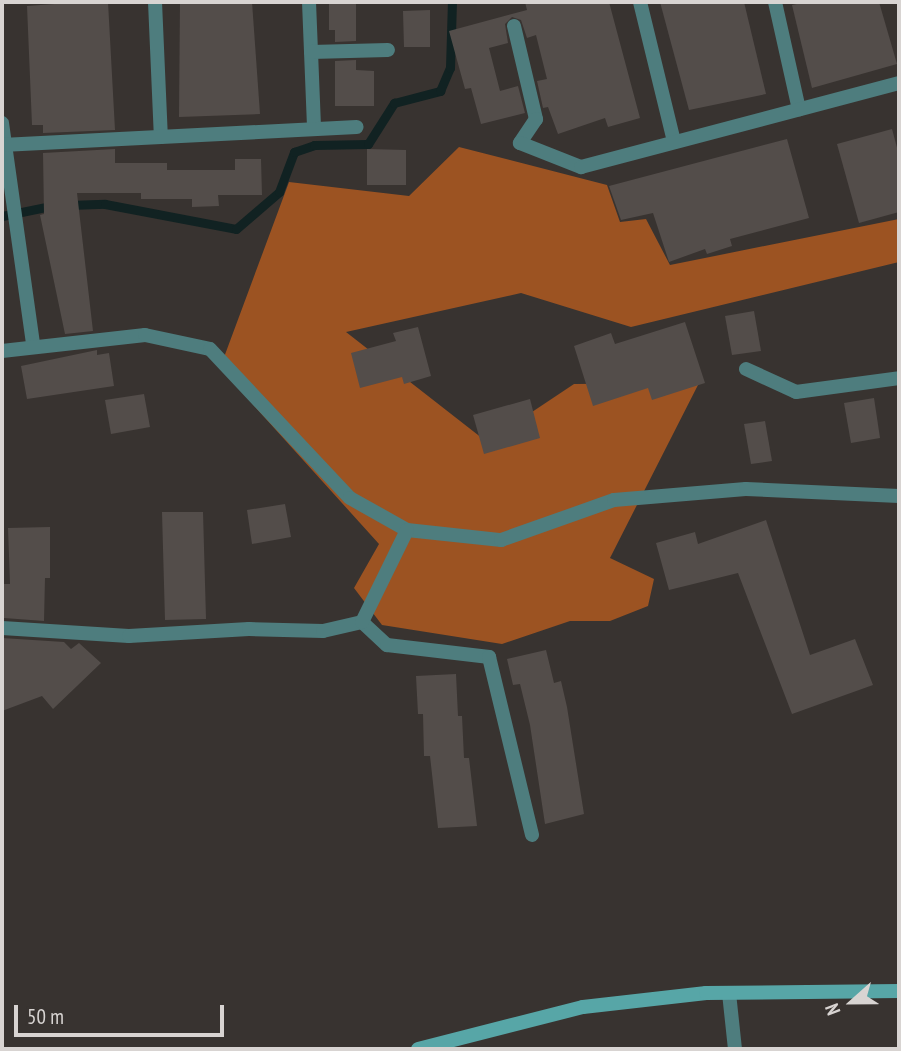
<!DOCTYPE html>
<html>
<head>
<meta charset="utf-8">
<style>
	body { margin:0 }
	#map { position:relative; width:901px; height:1051px; overflow:hidden; background:#383330; font-family:"PT Sans Narrow",sans-serif }
	div>[style] { position:absolute }
	.forest>* { inset:0; background:#9c5322 }
	.stream>* { height:9px; margin:-4.5px; padding:0 4.5px; transform-origin:4.5px; border-radius:4.5px; background:#122 }
	.building>* { inset:0; background:#534d4a }
	.street>* { height:14px; margin:-7px; padding:0 7px; transform-origin:7px; border-radius:7px; background:#4e7d7e }
	.secondary>* { height:14px; margin:-7px; padding:0 7px; transform-origin:7px; border-radius:7px; background:#57a6a7 }
	span { translate:-50% -50%; white-space:nowrap; text-align:center; line-height:1.15; -webkit-text-stroke:7px #383330; paint-order:stroke }
	.frame { position:absolute; inset:0; border:4px solid #d8d4d2; pointer-events:none }
	.north { position:absolute; left:817px; top:967px; width:70px; height:70px; -webkit-text-stroke:5px #383330; paint-order:stroke; rotate:249deg; font-size:19px; font-weight:700; line-height:28px; text-align:center; color:#d8d4d2 }
	.north::after { content:''; display:block; margin:auto; width:24px; height:32px; background:#d8d4d2; clip-path:polygon(50% 0,100% 100%,50% 72%,0 100%) }
	.scale { position:absolute; left:14px; top:1005px; width:210px; height:32px; box-sizing:border-box; border:4px solid #d8d4d2; border-top:0; padding-left:9px; font-size:21px; line-height:24px; white-space:nowrap; color:#d8d4d2; -webkit-text-stroke:5px #383330; paint-order:stroke }
</style>
</head>
<body>
<div id="map">
	<div class="forest">
		<i style="clip-path:polygon(459px 147px,607px 185px,620px 222px,646px 219px,670px 265px,899px 219px,899px 262px,631px 327px,521px 293px,346px 332px,487px 442px,574px 384px,699px 383px,610px 558px,654px 579px,648px 606px,610px 621px,570px 621px,502px 644px,382px 625px,354px 588px,379px 544px,220px 368px,289px 182px,409px 196px)"></i>
	</div>
	<div class="stream">
		<i style="left:69px;top:205px;width:36px;rotate:-2deg"></i>
		<i style="left:105px;top:204px;width:133px;rotate:10.8deg"></i>
		<i style="left:236px;top:229px;width:57px;rotate:-40.7deg"></i>
		<i style="left:279px;top:192px;width:43px;rotate:-69.4deg"></i>
		<i style="left:294px;top:152px;width:21px;rotate:-19deg"></i>
		<i style="left:314px;top:145px;width:54px;rotate:-1.1deg"></i>
		<i style="left:368px;top:144px;width:49px;rotate:-57.6deg"></i>
		<i style="left:394px;top:103px;width:48px;rotate:-14.6deg"></i>
		<i style="left:440px;top:91px;width:25px;rotate:-67deg"></i>
		<i style="left:450px;top:68px;width:66px;rotate:-88.3deg"></i>
		<i style="left:2px;top:216px;width:54px;rotate:-11.7deg"></i>
	</div>
	<div class="building">
		<i style="clip-path:polygon(82px 2px,108px 2px,115px 130px,43px 133px,43px 125px,32px 125px,27px 6px)"></i>
		<i style="clip-path:polygon(180px 2px,252px 2px,260px 114px,179px 117px)"></i>
		<i style="clip-path:polygon(329px 2px,356px 2px,356px 41px,335px 42px,335px 30px,329px 30px)"></i>
		<i style="clip-path:polygon(525px 2px,609px 2px,640px 118px,608px 127px,605px 118px,558px 134px,548px 107px,543px 108px,537px 81px,547px 79px,536px 35px,527px 38px,521px 20px,512px 17px,505px 24px,508px 43px,489px 48px,500px 91px,518px 86px,525px 113px,481px 124px,471px 88px,465px 89px,449px 31px,527px 10px)"></i>
		<i style="clip-path:polygon(660px 2px,744px 2px,766px 94px,689px 110px)"></i>
		<i style="clip-path:polygon(806px 2px,879px 2px,897px 64px,812px 88px,792px 5px)"></i>
		<i style="clip-path:polygon(430px 10px,430px 47px,404px 47px,403px 11px)"></i>
		<i style="clip-path:polygon(356px 60px,356px 70px,374px 71px,374px 106px,335px 106px,335px 61px)"></i>
		<i style="clip-path:polygon(892px 129px,899px 155px,899px 212px,859px 223px,837px 144px)"></i>
		<i style="clip-path:polygon(787px 139px,809px 218px,730px 239px,732px 246px,707px 254px,705px 249px,669px 262px,653px 213px,621px 220px,609px 186px)"></i>
		<i style="clip-path:polygon(115px 149px,115px 163px,167px 163px,167px 170px,235px 170px,235px 159px,261px 159px,262px 195px,218px 195px,219px 206px,192px 207px,192px 199px,141px 199px,141px 193px,77px 193px,93px 331px,65px 334px,40px 215px,44px 214px,43px 153px)"></i>
		<i style="clip-path:polygon(367px 149px,406px 150px,406px 185px,367px 185px)"></i>
		<i style="clip-path:polygon(754px 311px,761px 351px,732px 355px,725px 316px)"></i>
		<i style="clip-path:polygon(685px 322px,705px 383px,652px 400px,648px 388px,593px 406px,574px 346px,611px 333px,615px 344px)"></i>
		<i style="clip-path:polygon(418px 327px,431px 376px,404px 384px,402px 377px,360px 388px,351px 353px,396px 341px,393px 333px)"></i>
		<i style="clip-path:polygon(97px 350px,97px 355px,109px 353px,114px 386px,27px 399px,21px 366px)"></i>
		<i style="clip-path:polygon(144px 394px,150px 427px,111px 434px,105px 400px)"></i>
		<i style="clip-path:polygon(874px 398px,880px 438px,851px 443px,844px 403px)"></i>
		<i style="clip-path:polygon(530px 399px,540px 438px,484px 454px,473px 415px)"></i>
		<i style="clip-path:polygon(765px 421px,772px 461px,751px 464px,744px 424px)"></i>
		<i style="clip-path:polygon(285px 504px,291px 537px,252px 544px,247px 510px)"></i>
		<i style="clip-path:polygon(162px 512px,203px 512px,206px 619px,165px 620px)"></i>
		<i style="clip-path:polygon(766px 520px,810px 655px,855px 639px,873px 685px,792px 714px,738px 573px,669px 590px,656px 543px,695px 532px,698px 544px)"></i>
		<i style="clip-path:polygon(50px 527px,50px 578px,45px 578px,44px 621px,4px 618px,4px 584px,10px 584px,8px 528px)"></i>
		<i style="clip-path:polygon(2px 638px,64px 642px,71px 649px,79px 643px,101px 663px,53px 709px,42px 696px,2px 711px)"></i>
		<i style="clip-path:polygon(546px 650px,554px 683px,561px 681px,567px 707px,584px 814px,545px 824px,530px 725px,520px 684px,513px 685px,507px 659px)"></i>
		<i style="clip-path:polygon(456px 674px,458px 716px,462px 716px,464px 758px,469px 758px,477px 826px,438px 828px,430px 756px,424px 756px,423px 714px,418px 714px,416px 676px)"></i>
	</div>
	<div class="street">
		<i style="left:155px;top:2px;width:135px;rotate:87.5deg"></i>
		<i style="left:309px;top:2px;width:127px;rotate:87.7deg"></i>
		<i style="left:640px;top:2px;width:144px;rotate:76.3deg"></i>
		<i style="left:775px;top:2px;width:110px;rotate:77.4deg"></i>
		<i style="left:514px;top:26px;width:96px;rotate:76.7deg"></i>
		<i style="left:536px;top:119px;width:29px;rotate:124deg"></i>
		<i style="left:520px;top:143px;width:66px;rotate:21.5deg"></i>
		<i style="left:581px;top:167px;width:329px;rotate:-14.8deg"></i>
		<i style="left:311px;top:52px;width:77px;rotate:-1.5deg"></i>
		<i style="left:2px;top:123px;width:223px;rotate:82deg"></i>
		<i style="left:2px;top:145px;width:355px;rotate:-2.9deg"></i>
		<i style="left:2px;top:351px;width:144px;rotate:-6.4deg"></i>
		<i style="left:145px;top:335px;width:66px;rotate:12.2deg"></i>
		<i style="left:210px;top:349px;width:204px;rotate:46.8deg"></i>
		<i style="left:350px;top:498px;width:65px;rotate:29.3deg"></i>
		<i style="left:407px;top:530px;width:95px;rotate:6.1deg"></i>
		<i style="left:501px;top:540px;width:120px;rotate:-19.5deg"></i>
		<i style="left:614px;top:500px;width:132px;rotate:-4.8deg"></i>
		<i style="left:746px;top:489px;width:153px;rotate:2.6deg"></i>
		<i style="left:746px;top:369px;width:55px;rotate:24.7deg"></i>
		<i style="left:796px;top:392px;width:104px;rotate:-7.7deg"></i>
		<i style="left:362px;top:622px;width:34px;rotate:43deg"></i>
		<i style="left:387px;top:645px;width:103px;rotate:6.7deg"></i>
		<i style="left:489px;top:657px;width:183px;rotate:76.4deg"></i>
		<i style="left:2px;top:628px;width:127px;rotate:3.6deg"></i>
		<i style="left:129px;top:636px;width:120px;rotate:-3.3deg"></i>
		<i style="left:249px;top:629px;width:74px;rotate:1.5deg"></i>
		<i style="left:323px;top:631px;width:40px;rotate:-13deg"></i>
		<i style="left:362px;top:622px;width:102px;rotate:-63.9deg"></i>
		<i style="left:729px;top:993px;width:56px;rotate:83.9deg"></i>
	</div>
	<div class="secondary">
		<i style="left:418px;top:1049px;width:170px;rotate:-14.3deg"></i>
		<i style="left:583px;top:1007px;width:124px;rotate:-6.5deg"></i>
		<i style="left:706px;top:993px;width:193px;rotate:-0.6deg"></i>
	</div>
	<div class="frame"></div>
	<div class="north">N</div>
	<div class="scale">50 m</div>
</div>
</body>
</html>
